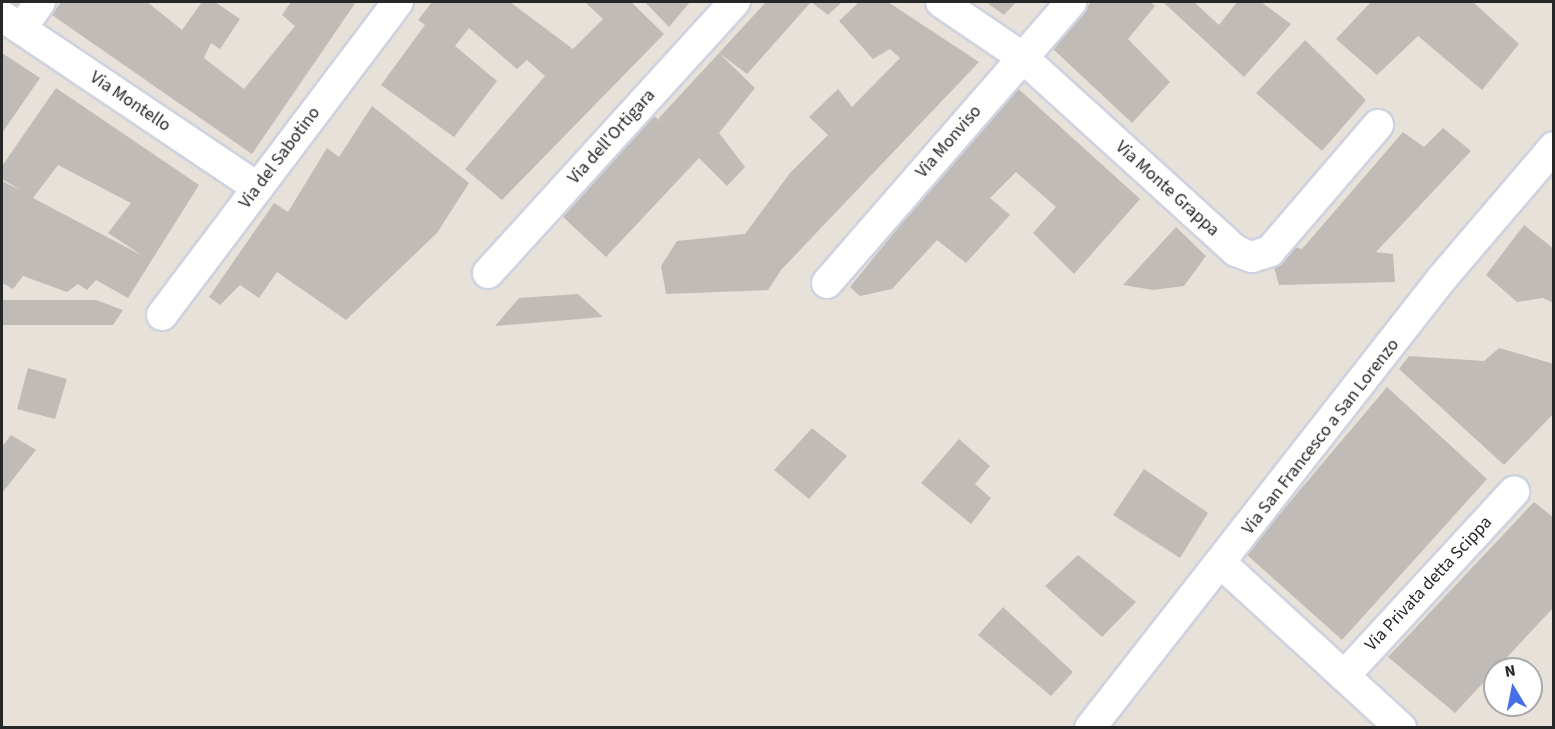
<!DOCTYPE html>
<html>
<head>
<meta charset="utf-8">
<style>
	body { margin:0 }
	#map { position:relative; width:1555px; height:729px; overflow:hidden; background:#e8e1d9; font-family:"Source Sans 3",sans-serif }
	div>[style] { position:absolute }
	.building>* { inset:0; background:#c0bbb6 }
	.roads { filter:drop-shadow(2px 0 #cfd3df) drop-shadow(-2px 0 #cfd3df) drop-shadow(0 2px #cfd3df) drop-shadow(0 -2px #cfd3df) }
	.minor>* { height:30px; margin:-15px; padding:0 15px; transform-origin:15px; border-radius:15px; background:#fff }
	span { translate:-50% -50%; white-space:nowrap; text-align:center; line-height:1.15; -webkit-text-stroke:6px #fff; paint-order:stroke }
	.street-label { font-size:18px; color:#272727 }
	.frame { position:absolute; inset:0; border:3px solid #272727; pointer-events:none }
	.north { position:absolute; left:1483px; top:657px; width:60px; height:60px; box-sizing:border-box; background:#fff; border:2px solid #a9a9a9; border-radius:50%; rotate:350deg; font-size:16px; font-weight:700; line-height:24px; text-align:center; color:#272727 }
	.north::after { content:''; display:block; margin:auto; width:21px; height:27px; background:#466fe9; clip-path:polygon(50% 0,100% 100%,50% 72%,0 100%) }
</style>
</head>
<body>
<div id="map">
	<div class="building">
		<i style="clip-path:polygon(61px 2px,147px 2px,182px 30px,202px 2px,215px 2px,240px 19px,220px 49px,211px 43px,204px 58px,244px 89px,295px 26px,282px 15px,291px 2px,356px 2px,252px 154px,52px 15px)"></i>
		<i style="clip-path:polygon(432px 2px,510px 2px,573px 49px,603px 19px,585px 2px,631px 2px,664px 34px,502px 200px,465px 169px,545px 76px,527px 60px,517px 69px,469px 28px,455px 46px,497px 81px,454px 137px,381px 85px,425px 25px,418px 20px)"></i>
		<i style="clip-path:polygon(645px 2px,690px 2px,669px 27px)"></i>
		<i style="clip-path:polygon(766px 2px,842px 2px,828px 15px,811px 2px,747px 74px,719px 53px)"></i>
		<i style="clip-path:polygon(859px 2px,888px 2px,979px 62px,781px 270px,768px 290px,666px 294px,661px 266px,677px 241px,745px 234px,790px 173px,828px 135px,809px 117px,838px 89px,852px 107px,900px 58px,890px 49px,873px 59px,839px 21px)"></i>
		<i style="clip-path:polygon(986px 2px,1016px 2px,1004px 15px)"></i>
		<i style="clip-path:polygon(1091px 2px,1150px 2px,1155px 6px,1128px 39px,1170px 82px,1132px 123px,1052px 48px)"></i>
		<i style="clip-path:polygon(1163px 2px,1194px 2px,1219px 25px,1237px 2px,1261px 2px,1291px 24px,1244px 77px)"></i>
		<i style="clip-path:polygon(1371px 2px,1473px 2px,1519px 44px,1482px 90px,1418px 36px,1377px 75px,1336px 39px)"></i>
		<i style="clip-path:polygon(1305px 40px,1366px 100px,1322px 151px,1256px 93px)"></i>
		<i style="clip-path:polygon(2px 53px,40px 78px,2px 133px)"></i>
		<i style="clip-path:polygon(719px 53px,755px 88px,719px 133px,745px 167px,727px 186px,699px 158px,606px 257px,563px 217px,654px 116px,667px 127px,658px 119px)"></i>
		<i style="clip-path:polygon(1014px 85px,1140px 199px,1074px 274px,1033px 233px,1056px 207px,1016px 172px,990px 198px,1010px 215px,966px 263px,937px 240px,892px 289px,860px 296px,850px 287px)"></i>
		<i style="clip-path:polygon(evenodd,56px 88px,199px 185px,128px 298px,96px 280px,87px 290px,78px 284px,67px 292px,23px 276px,13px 289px,2px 283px,2px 181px,22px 191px,2px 179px,2px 166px,56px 88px,58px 165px,131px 203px,108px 233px,143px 256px,33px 198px,58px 165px)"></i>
		<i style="clip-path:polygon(372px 106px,469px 183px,437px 233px,346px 320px,277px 272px,259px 298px,240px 285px,220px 305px,209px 297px,274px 203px,288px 212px,327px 148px,339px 157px)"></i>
		<i style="clip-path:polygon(1443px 128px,1471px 151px,1376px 252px,1393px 254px,1395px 282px,1279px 285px,1273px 264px,1290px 246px,1302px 249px,1403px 132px,1424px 147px)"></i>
		<i style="clip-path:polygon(1524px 225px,1554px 249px,1554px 303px,1543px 298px,1517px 302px,1486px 275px)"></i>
		<i style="clip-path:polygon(1176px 227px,1206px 256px,1184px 286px,1153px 290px,1123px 285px)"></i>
		<i style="clip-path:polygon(578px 294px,603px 317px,495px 326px,519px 298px)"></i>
		<i style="clip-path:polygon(2px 300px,96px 300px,123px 310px,113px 325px,2px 325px)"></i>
		<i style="clip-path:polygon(1499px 348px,1554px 364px,1554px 413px,1504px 465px,1399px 369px,1409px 356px,1484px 361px)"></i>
		<i style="clip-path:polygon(28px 368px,67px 379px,55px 419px,17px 409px)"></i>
		<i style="clip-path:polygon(1387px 387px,1487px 479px,1342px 640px,1246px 554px)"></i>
		<i style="clip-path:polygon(812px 428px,847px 456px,809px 499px,774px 470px)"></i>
		<i style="clip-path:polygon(11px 435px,36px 450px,2px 493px,2px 447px)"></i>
		<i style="clip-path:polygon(959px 439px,990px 466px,975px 484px,991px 498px,971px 524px,921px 483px)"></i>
		<i style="clip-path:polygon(1144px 469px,1208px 513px,1180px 558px,1113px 515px)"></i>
		<i style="clip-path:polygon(1534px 502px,1554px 518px,1554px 607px,1455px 713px,1388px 657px)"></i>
		<i style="clip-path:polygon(1078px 555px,1136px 602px,1102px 637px,1045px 586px)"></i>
		<i style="clip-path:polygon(1003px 607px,1073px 672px,1051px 696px,978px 635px)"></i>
	</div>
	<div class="roads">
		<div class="minor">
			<i style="left:941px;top:2px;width:98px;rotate:34.2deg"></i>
			<i style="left:1022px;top:57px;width:289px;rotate:42.2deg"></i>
			<i style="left:1236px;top:251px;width:17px;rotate:21deg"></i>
			<i style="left:1252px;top:257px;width:19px;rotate:-18deg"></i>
			<i style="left:1270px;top:251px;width:166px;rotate:-49.4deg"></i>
			<i style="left:2px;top:16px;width:308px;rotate:33.9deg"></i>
			<i style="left:21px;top:29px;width:33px;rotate:-55deg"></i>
			<i style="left:488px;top:273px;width:367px;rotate:-47.7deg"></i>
			<i style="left:827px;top:283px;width:372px;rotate:-49deg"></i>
			<i style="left:162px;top:315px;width:392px;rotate:-53deg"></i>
			<i style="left:1222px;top:564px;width:243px;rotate:42.5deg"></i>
			<i style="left:1344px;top:676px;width:251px;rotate:-47.3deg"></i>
			<i style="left:1090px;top:728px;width:573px;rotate:-51.95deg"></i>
			<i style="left:1443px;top:277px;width:171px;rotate:-49.5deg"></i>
		</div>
	</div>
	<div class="street-label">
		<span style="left:130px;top:102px;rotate:34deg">Via Montello</span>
		<span style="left:612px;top:137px;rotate:-48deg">Via dell'Ortigara</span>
		<span style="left:949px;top:142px;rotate:-49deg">Via Monviso</span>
		<span style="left:280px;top:158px;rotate:-53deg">Via del Sabotino</span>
		<span style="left:1167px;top:189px;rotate:42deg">Via Monte Grappa</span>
		<span style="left:1321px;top:437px;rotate:-52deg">Via San Francesco a San Lorenzo</span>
		<span style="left:1429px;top:584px;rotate:-47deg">Via Privata detta Scippa</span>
	</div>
	<div class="frame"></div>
	<div class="north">N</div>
</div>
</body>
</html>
